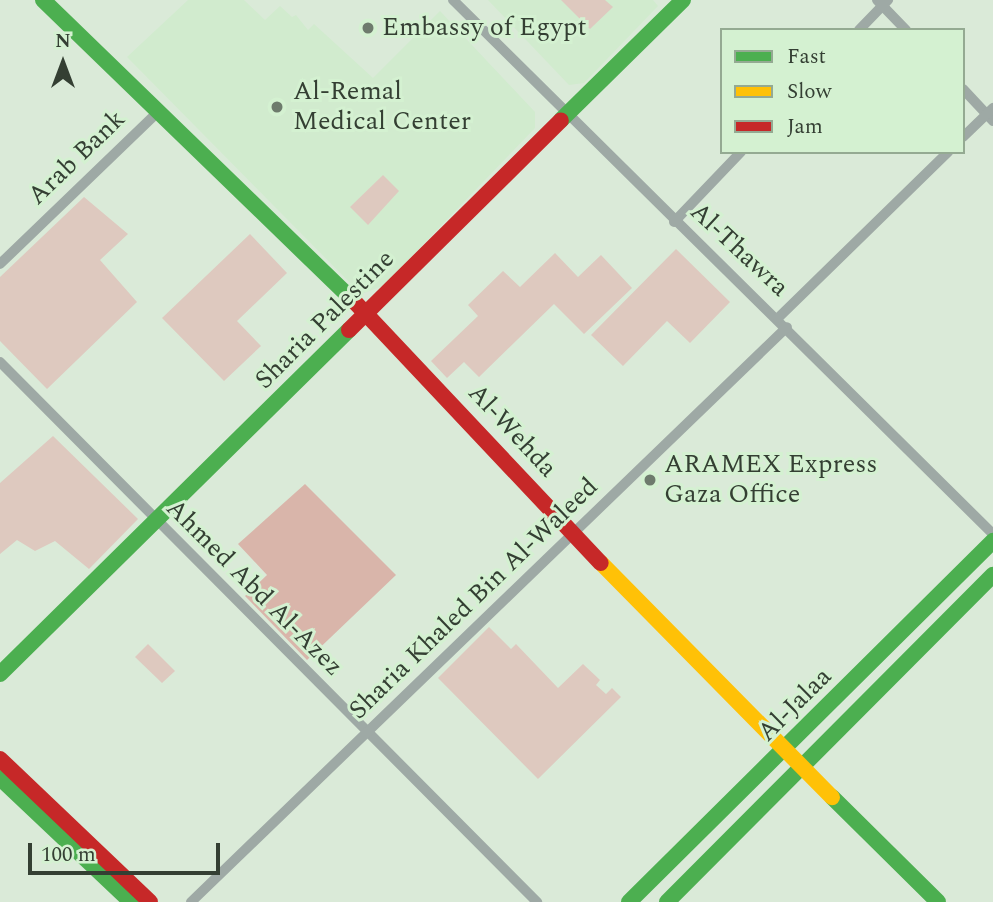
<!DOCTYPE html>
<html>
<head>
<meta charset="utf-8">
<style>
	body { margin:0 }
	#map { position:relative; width:993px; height:902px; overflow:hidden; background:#daead8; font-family:Spectral,serif }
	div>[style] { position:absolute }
	.built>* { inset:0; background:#d1ebce }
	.green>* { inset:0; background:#dec9bf }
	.forest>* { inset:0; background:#d9b5aa }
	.street>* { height:10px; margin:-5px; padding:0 5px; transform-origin:5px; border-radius:5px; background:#9ea9a5 }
	.fast>* { height:16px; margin:-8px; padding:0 8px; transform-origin:8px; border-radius:8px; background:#4caf50 }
	.slow>* { height:16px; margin:-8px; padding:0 8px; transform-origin:8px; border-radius:8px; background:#ffc107 }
	.jam>* { height:16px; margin:-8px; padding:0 8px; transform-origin:8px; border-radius:8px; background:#c62828 }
	.dots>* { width:19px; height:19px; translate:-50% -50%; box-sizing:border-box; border:4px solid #d4f1d1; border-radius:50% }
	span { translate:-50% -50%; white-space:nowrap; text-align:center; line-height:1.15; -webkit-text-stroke:6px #d4f1d1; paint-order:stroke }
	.poi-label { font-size:26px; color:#343f33 }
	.left { translate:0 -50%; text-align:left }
	.street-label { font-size:26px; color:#343f33 }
	.legend { position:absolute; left:720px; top:28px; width:245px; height:126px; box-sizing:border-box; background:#d4f1d1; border:2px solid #94aa92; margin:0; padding:9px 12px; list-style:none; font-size:21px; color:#343f33 }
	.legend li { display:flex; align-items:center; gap:14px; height:35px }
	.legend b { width:35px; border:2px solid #94aa92 }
	.north { position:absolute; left:28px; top:28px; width:70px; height:70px; -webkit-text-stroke:5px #d4f1d1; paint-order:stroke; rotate:0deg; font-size:19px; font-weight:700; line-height:28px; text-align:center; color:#343f33 }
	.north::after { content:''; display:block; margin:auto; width:24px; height:32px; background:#343f33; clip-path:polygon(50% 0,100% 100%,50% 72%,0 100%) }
	.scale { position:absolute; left:28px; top:843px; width:192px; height:32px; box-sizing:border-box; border:4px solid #343f33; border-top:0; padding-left:9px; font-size:21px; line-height:24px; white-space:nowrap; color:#343f33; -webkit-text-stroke:5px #d4f1d1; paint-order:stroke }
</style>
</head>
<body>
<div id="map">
	<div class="built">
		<i style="clip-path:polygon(188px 0,244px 0,265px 20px,280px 6px,292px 17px,296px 15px,308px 30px,314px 24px,373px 78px,440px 11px,535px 112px,535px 128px,383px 286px,361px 294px,127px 57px)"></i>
		<i style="clip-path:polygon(488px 0,653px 0,658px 6px,584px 83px,569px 85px)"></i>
	</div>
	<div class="green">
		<i style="clip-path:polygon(561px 0,605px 0,613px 7px,590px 29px)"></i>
		<i style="clip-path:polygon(383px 175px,399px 191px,368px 225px,350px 207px)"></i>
		<i style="clip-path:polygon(84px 197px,128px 234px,100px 260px,137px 302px,47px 389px,0 341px,0 277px)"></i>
		<i style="clip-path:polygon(250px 234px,287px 273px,237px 321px,261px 346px,224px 381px,162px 318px)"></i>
		<i style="clip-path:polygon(676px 249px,730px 302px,690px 343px,667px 321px,623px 366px,591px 335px)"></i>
		<i style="clip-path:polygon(555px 253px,578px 277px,601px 255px,632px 288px,584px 334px,554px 304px,479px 377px,464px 362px,447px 378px,431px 361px,478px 316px,468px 305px,503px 271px,520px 287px)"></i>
		<i style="clip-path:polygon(53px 436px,138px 519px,89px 569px,55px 541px,35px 551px,17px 540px,0 554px,0 483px)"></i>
		<i style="clip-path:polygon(489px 627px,511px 649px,516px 644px,558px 688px,583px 664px,600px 680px,596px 685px,606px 694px,612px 688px,621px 697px,538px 779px,438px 678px)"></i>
		<i style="clip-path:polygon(148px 644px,175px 671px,162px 683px,135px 657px)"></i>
	</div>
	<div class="forest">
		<i style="clip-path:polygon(305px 484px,396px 575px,307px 660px,245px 596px,267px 575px,238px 544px)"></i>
	</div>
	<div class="street">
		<i style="left:453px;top:0;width:759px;rotate:44.68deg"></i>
		<i style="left:877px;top:0;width:42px;rotate:46deg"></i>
		<i style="left:859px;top:30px;width:42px;rotate:-46deg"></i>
		<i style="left:963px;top:89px;width:44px;rotate:46.8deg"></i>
		<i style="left:963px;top:137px;width:42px;rotate:-44deg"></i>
		<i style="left:674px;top:222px;width:97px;rotate:-46.3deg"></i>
		<i style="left:0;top:264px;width:216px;rotate:-43.9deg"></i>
		<i style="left:778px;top:318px;width:238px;rotate:-44.3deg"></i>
		<i style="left:0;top:362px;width:762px;rotate:45.16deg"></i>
		<i style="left:191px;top:902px;width:828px;rotate:-43.97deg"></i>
	</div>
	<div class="fast">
		<i style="left:43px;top:0;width:429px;rotate:44.1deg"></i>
		<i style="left:561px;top:120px;width:171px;rotate:-44.5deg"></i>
		<i style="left:0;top:674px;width:490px;rotate:-44.6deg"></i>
		<i style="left:0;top:778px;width:180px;rotate:43.4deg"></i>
		<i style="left:832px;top:797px;width:149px;rotate:44.7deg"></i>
		<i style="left:629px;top:902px;width:513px;rotate:-44.76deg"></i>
		<i style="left:667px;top:902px;width:462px;rotate:-45.1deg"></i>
	</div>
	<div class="slow">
		<i style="left:601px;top:563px;width:329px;rotate:45.4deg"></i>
	</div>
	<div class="jam">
		<i style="left:351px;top:298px;width:364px;rotate:46.7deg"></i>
		<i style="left:349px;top:330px;width:298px;rotate:-44.7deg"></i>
		<i style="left:0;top:759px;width:207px;rotate:43.6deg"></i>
	</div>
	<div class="dots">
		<i style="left:368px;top:28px;background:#6e7b6d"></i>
		<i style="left:277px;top:107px;background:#6e7b6d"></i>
		<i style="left:650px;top:480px;background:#6e7b6d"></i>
	</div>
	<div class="poi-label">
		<span class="left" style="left:382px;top:28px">Embassy of Egypt</span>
		<span class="left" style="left:293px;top:107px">Al-Remal<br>Medical Center</span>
		<span class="left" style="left:664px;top:480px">ARAMEX Express<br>Gaza Office</span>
	</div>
	<div class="street-label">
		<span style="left:77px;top:158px;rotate:-44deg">Arab Bank</span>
		<span style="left:739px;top:250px;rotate:43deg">Al-Thawra</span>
		<span style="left:325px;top:320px;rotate:-45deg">Sharia Palestine</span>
		<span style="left:512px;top:431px;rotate:47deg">Al-Wehda</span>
		<span style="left:254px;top:588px;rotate:45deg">Ahmed Abd Al-Azez</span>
		<span style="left:474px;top:599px;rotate:-44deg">Sharia Khaled Bin Al-Waleed</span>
		<span style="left:795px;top:705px;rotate:-45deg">Al-Jalaa</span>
	</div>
	<ul class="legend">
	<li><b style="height:9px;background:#4caf50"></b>Fast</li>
	<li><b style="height:9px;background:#ffc107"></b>Slow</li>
	<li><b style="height:9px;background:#c62828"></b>Jam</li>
	</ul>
	<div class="north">N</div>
	<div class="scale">100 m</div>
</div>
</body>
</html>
